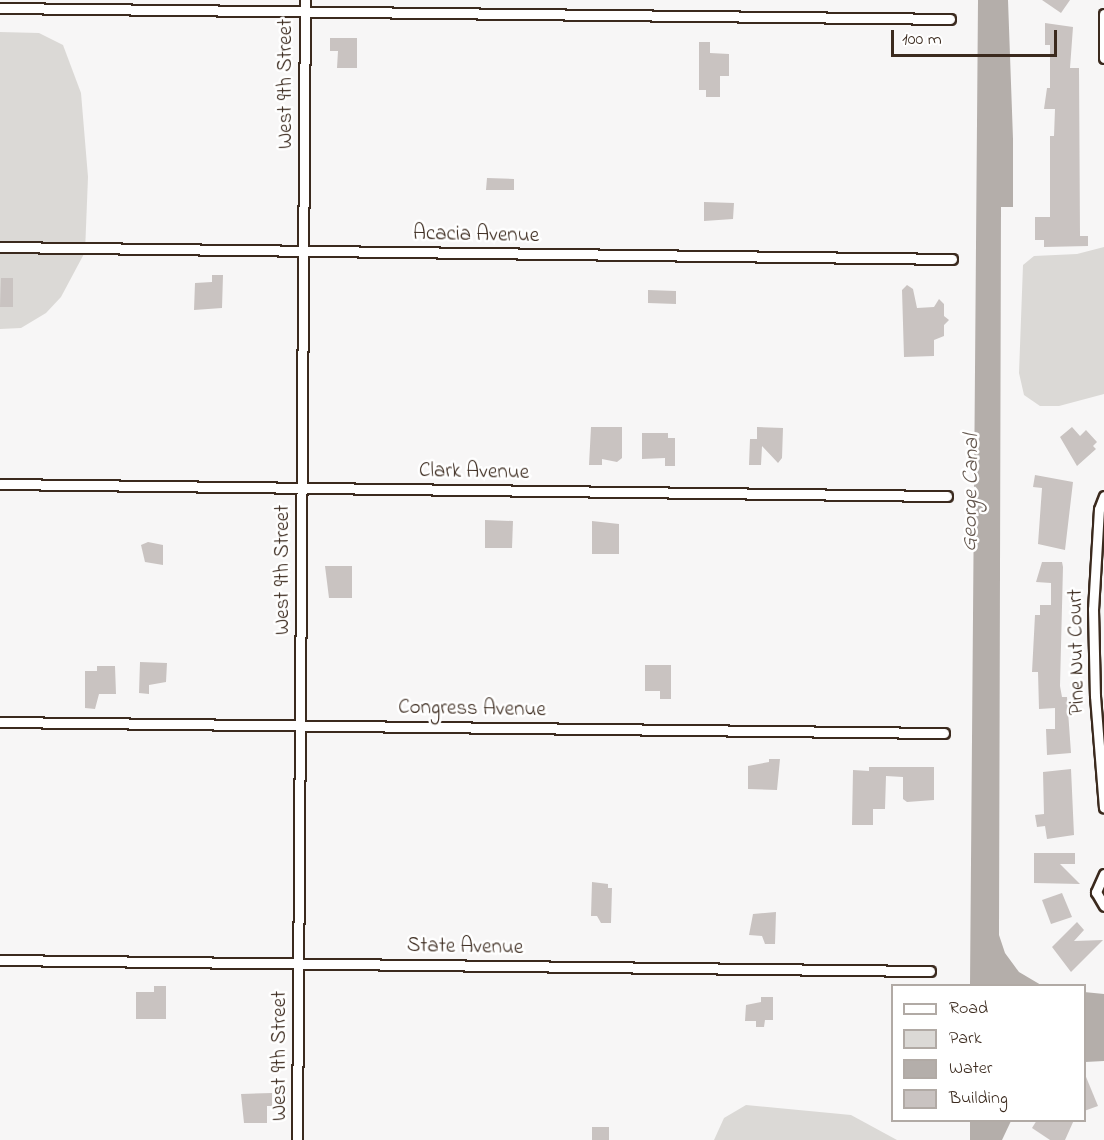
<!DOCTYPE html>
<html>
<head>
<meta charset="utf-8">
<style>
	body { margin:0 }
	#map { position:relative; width:1104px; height:1140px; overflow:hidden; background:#f7f6f6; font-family:"Indie Flower",sans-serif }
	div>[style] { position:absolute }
	.green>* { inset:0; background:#dbd9d6 }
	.water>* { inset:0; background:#b4aeaa }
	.building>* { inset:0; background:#c9c3c1 }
	.roads { filter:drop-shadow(2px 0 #3b2a1e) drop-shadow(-2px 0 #3b2a1e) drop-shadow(0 2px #3b2a1e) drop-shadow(0 -2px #3b2a1e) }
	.street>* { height:9px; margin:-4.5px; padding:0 4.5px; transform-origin:4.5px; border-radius:4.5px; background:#fff }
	span { translate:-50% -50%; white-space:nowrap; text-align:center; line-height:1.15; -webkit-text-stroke:5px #fff; paint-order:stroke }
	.street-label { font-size:21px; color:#3b2a1e }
	.water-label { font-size:22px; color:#65584f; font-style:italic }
	.legend { position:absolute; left:891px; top:984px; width:195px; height:138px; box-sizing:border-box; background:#fff; border:2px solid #b1aaa5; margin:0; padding:8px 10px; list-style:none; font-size:18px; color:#3b2a1e }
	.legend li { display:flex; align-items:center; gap:12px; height:30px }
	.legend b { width:30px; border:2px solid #b1aaa5 }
	.scale { position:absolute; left:891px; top:30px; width:166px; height:27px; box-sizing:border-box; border:3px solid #3b2a1e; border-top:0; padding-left:8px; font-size:18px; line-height:21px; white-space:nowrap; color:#3b2a1e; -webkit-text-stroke:4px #fff; paint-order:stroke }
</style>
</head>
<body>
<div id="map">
	<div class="green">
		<i style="clip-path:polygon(0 32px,39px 33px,63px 45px,81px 93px,88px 177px,85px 252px,61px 297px,46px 313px,21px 328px,0 329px)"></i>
		<i style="clip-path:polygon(1104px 247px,1104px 394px,1059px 406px,1040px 406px,1024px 395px,1019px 373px,1023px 265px,1034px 256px,1077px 254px)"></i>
		<i style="clip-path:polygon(746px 1105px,851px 1115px,897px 1140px,714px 1140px,724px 1118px)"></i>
	</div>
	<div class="water">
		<i style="clip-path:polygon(978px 0,1008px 0,1013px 139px,1013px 207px,1001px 207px,999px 935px,1005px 953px,1019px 972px,1041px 985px,970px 985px)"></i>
		<i style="clip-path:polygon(1084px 992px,1104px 994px,1104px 1061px,1085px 1062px)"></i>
		<i style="clip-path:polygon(970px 1121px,970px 1120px,1011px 1121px,1002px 1140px,970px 1140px)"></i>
	</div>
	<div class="building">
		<i style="clip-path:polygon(1042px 0,1070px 0,1061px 13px)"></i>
		<i style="clip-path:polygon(1045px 23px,1073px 27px,1070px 68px,1079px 68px,1080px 236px,1088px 236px,1088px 246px,1044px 247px,1044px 240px,1035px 240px,1035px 217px,1050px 217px,1050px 136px,1054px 136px,1055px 109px,1044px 109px,1047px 88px,1050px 88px,1050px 45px,1045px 45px)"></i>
		<i style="clip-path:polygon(330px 38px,357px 38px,357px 68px,337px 68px,338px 51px,330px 51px)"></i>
		<i style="clip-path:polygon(699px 42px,710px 42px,710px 53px,729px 54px,729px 76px,720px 76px,720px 97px,706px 97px,706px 90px,699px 90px)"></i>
		<i style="clip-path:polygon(487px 178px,514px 179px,514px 190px,486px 190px)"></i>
		<i style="clip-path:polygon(704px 202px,734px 203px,733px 219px,704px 221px)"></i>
		<i style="clip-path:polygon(212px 275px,223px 275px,222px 308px,194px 310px,195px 283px,212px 282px)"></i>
		<i style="clip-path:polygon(1px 278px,13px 278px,13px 307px,0 307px)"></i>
		<i style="clip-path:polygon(907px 285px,913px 289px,917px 308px,934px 307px,939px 299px,944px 304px,944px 316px,949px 320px,944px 325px,944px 336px,934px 340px,934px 356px,904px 357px,902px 290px)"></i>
		<i style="clip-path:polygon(648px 290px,676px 291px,676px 304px,648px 303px)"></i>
		<i style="clip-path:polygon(591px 427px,622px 427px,622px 458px,617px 462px,602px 459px,602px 465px,589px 465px)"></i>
		<i style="clip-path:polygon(757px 427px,783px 428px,782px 458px,778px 463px,762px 446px,761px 465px,749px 465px,750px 439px,757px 439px)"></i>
		<i style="clip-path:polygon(1072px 427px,1080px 436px,1086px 430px,1097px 442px,1093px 446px,1096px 449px,1077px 466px,1060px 437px)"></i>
		<i style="clip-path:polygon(642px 433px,668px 433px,668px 438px,675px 438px,675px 466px,665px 466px,665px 458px,642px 459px)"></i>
		<i style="clip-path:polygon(1035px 475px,1073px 482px,1065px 550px,1038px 544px,1042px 488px,1033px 487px)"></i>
		<i style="clip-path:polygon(485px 520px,513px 521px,512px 548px,485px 548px)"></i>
		<i style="clip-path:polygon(592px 521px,619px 524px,619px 554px,592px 554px)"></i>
		<i style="clip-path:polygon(148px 542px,163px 545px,163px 565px,145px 562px,141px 545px)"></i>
		<i style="clip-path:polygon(1042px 562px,1062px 562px,1063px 567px,1060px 686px,1062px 697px,1067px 697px,1071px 753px,1047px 755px,1046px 729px,1055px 729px,1055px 708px,1039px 709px,1038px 672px,1032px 672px,1035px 615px,1040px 615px,1040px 605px,1051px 605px,1051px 583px,1036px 582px)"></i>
		<i style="clip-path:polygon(325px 566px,352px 566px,352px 598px,329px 598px)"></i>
		<i style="clip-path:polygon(140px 662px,167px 663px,166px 682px,149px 685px,149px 694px,139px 693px)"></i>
		<i style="clip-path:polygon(645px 665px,671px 665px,671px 699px,660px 699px,660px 691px,645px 691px)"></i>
		<i style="clip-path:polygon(97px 666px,115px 666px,116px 694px,99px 694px,95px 709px,85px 708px,85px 671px,97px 671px)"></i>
		<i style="clip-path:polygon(769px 759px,780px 759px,777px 790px,748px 789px,748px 766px,769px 762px)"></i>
		<i style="clip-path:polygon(869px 767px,934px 767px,934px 800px,907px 802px,903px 799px,903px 777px,886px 776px,885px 809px,873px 809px,873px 825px,852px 825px,853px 770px,869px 771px)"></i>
		<i style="clip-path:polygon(1071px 769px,1074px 835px,1047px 839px,1045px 826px,1037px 827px,1035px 815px,1044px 814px,1043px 772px)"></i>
		<i style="clip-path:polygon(1034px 853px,1075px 853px,1075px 864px,1060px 864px,1080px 884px,1034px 883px)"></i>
		<i style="clip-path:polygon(592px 882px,608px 884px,608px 888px,612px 888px,611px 923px,601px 923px,597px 916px,591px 916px)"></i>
		<i style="clip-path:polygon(1062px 893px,1072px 917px,1051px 924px,1042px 900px)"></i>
		<i style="clip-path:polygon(776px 912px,775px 944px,765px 944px,762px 936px,749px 935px,753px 914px)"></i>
		<i style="clip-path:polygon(1077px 922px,1084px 930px,1074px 941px,1103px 940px,1071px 972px,1052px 947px)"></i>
		<i style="clip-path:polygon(154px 986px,166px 986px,166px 1019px,136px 1019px,136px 992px,154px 992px)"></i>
		<i style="clip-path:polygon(761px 997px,773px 997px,773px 1020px,765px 1020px,764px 1027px,756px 1027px,756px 1021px,745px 1021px,746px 1005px,761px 1002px)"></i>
		<i style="clip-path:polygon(1084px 1072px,1098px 1106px,1084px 1111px)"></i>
		<i style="clip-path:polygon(272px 1093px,272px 1106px,267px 1106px,267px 1123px,244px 1123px,241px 1094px)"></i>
		<i style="clip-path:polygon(1037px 1120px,1074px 1120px,1065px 1140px,1050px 1140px,1032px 1128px)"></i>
		<i style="clip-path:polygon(592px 1127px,609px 1127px,609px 1140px,592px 1140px)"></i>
	</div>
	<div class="roads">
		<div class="street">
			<i style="left:0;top:8px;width:950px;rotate:0.66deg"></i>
			<i style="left:1104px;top:14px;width:44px;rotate:90deg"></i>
			<i style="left:0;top:247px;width:952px;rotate:0.72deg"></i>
			<i style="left:0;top:484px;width:947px;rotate:0.73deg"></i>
			<i style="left:1104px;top:496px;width:14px;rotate:111deg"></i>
			<i style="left:1099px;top:509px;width:100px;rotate:93.4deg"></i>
			<i style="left:1093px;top:609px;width:87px;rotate:88.7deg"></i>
			<i style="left:1095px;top:696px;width:112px;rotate:85.4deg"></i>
			<i style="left:0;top:722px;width:944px;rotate:0.67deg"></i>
			<i style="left:1104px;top:874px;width:20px;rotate:114deg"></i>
			<i style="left:1096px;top:892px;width:16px;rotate:60deg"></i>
			<i style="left:0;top:960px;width:930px;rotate:0.68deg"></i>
			<i style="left:297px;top:1140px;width:1140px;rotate:-89.6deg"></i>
		</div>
	</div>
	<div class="street-label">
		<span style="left:286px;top:84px;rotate:-90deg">West 9th Street</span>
		<span style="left:476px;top:235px;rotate:1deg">Acacia Avenue</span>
		<span style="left:474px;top:472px;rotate:1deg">Clark Avenue</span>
		<span style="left:283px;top:570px;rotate:-90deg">West 9th Street</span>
		<span style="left:1077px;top:652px;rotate:-91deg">Pine Nut Court</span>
		<span style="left:472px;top:709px;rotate:1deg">Congress Avenue</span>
		<span style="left:465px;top:947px;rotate:1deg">State Avenue</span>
		<span style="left:280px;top:1056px;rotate:-90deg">West 9th Street</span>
	</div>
	<div class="water-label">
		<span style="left:972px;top:493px;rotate:-89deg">George Canal</span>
	</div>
	<ul class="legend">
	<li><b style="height:8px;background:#fff"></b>Road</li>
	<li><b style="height:16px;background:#dbd9d6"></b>Park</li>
	<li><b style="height:16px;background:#b4aeaa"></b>Water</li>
	<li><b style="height:16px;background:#c9c3c1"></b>Building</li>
	</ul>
	<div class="scale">100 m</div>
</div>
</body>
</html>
